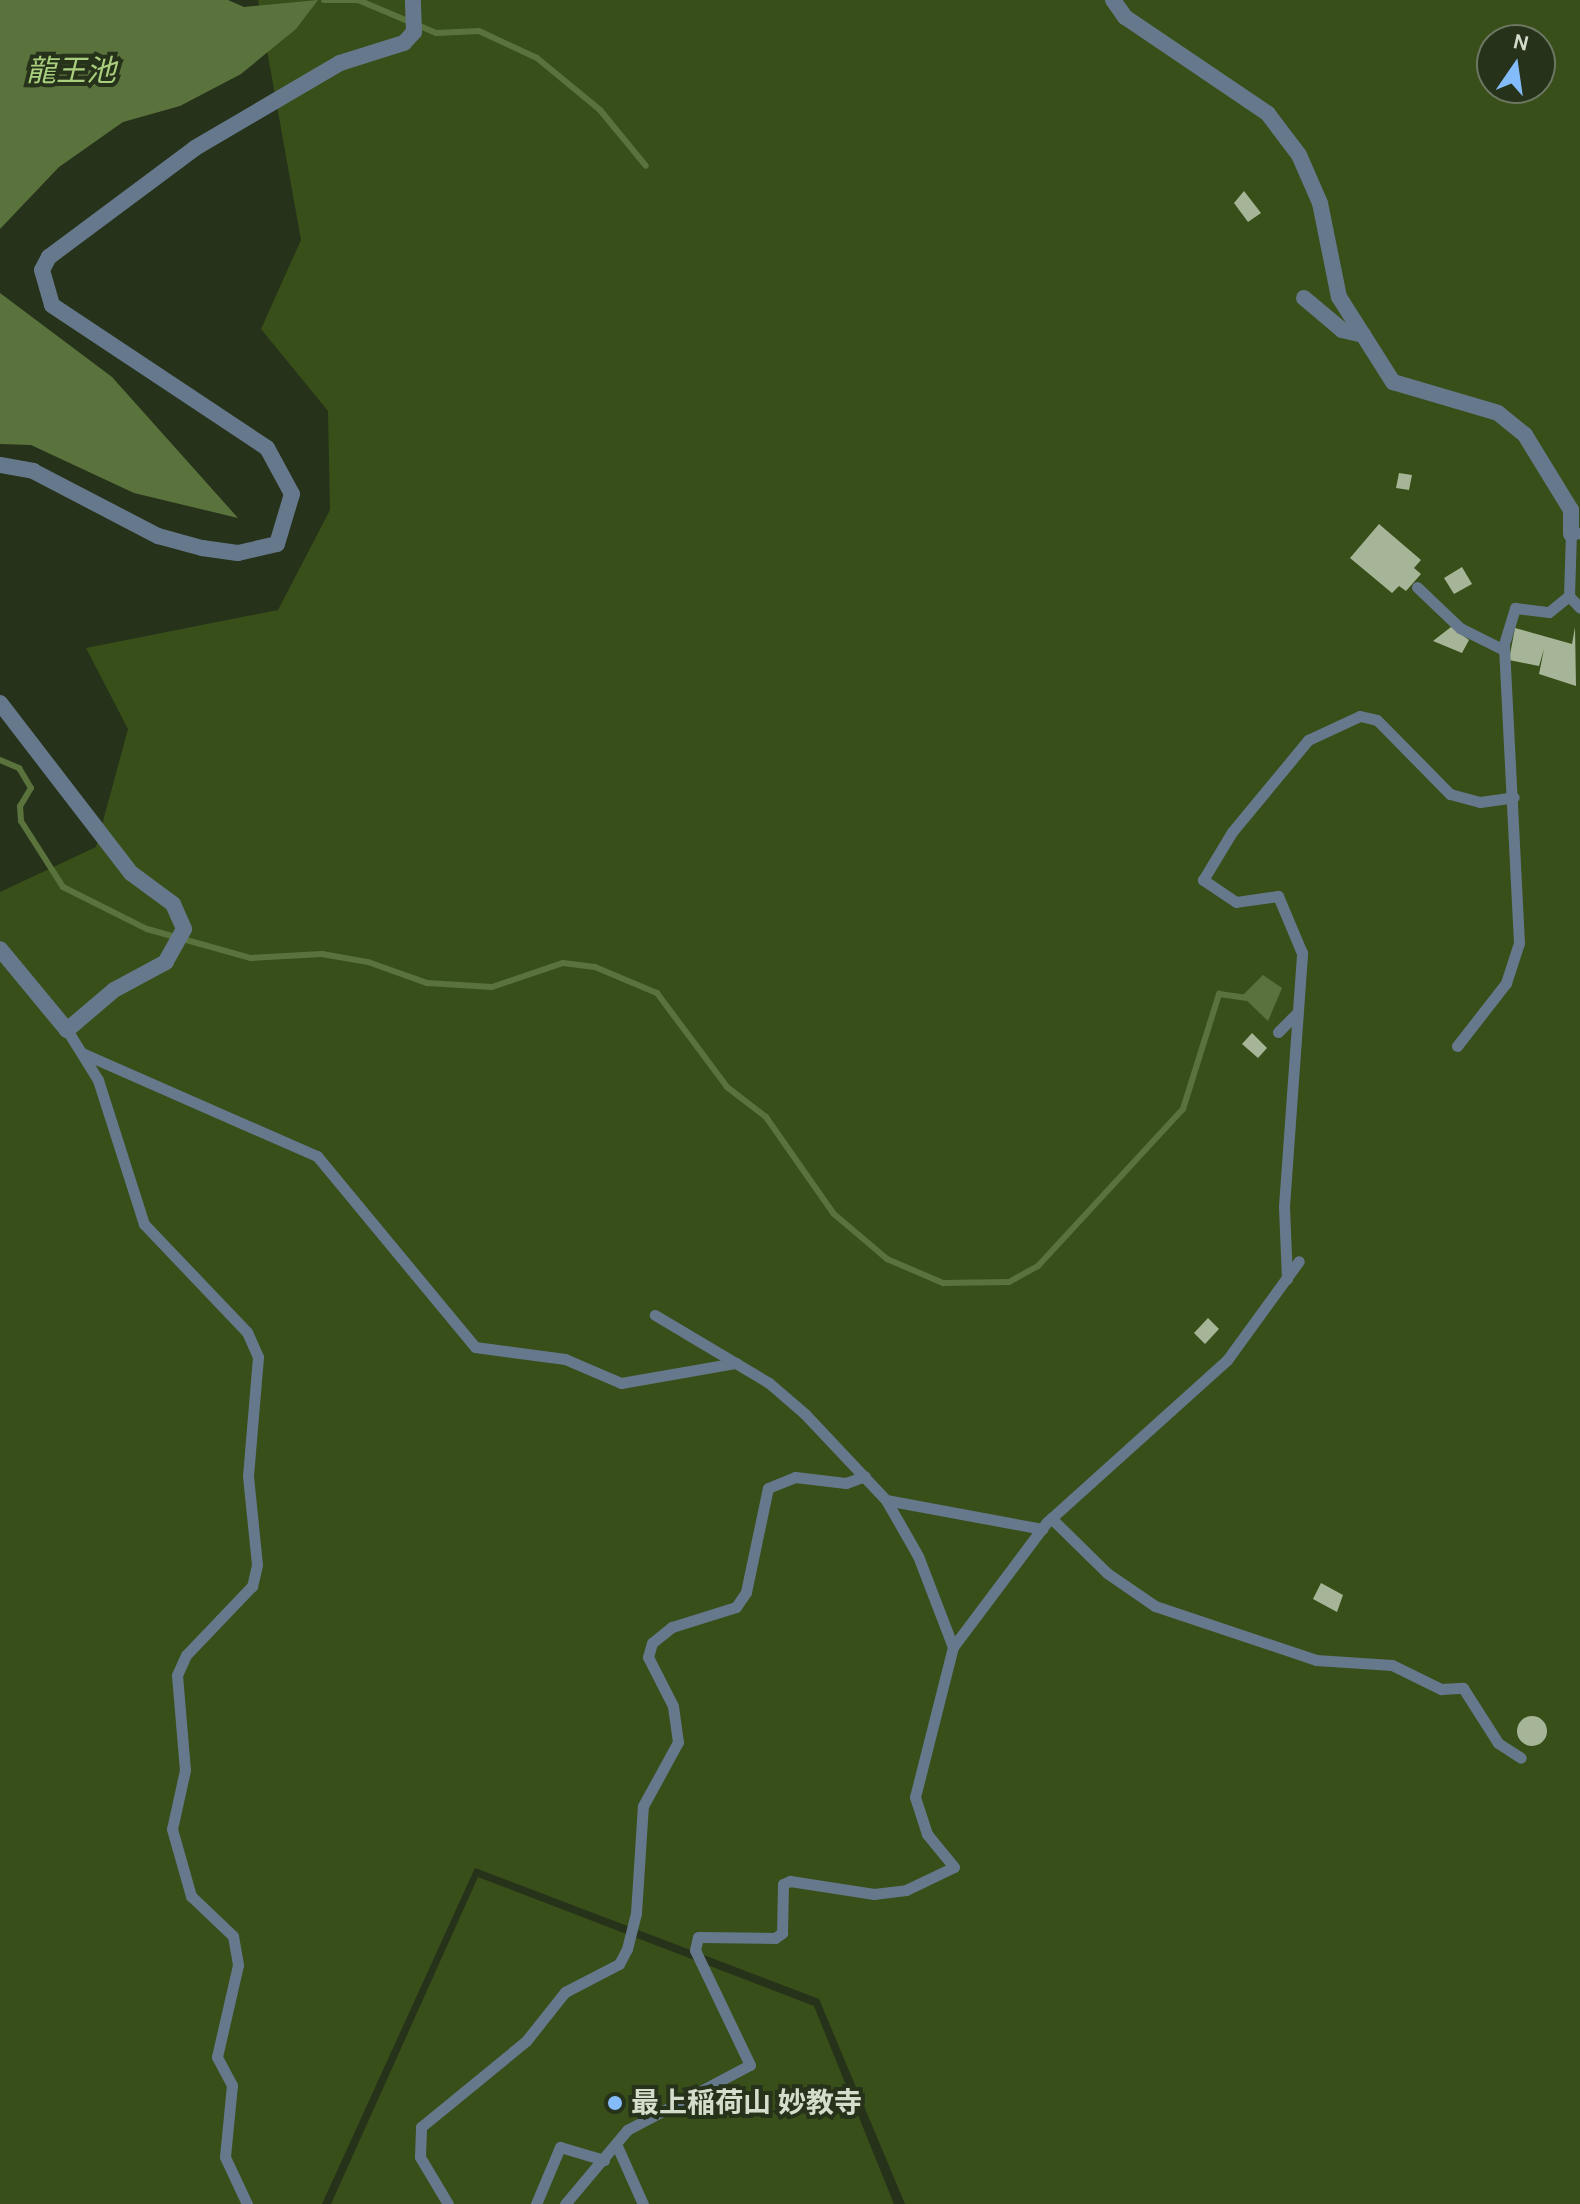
<!DOCTYPE html>
<html>
<head>
<meta charset="utf-8">
<style>
	body { margin:0 }
	#map { position:relative; width:1580px; height:2204px; overflow:hidden; background:#263219; font-family:Karla,"Noto Sans JP",sans-serif }
	div>[style] { position:absolute }
	.green>* { inset:0; background:#384f19 }
	.water>* { inset:0; background:#5a733d }
	.stream>* { height:6px; margin:-3px; padding:0 3px; transform-origin:3px; border-radius:3px; background:#5a733d }
	.building>* { inset:0; background:#a6b597 }
	.round { border-radius:50% }
	.service>* { height:11px; margin:-5.5px; padding:0 5.5px; transform-origin:5.5px; border-radius:5.5px; background:#66788c }
	.minor>* { height:16px; margin:-8px; padding:0 8px; transform-origin:8px; border-radius:8px; background:#66788c }
	.dots>* { width:22px; height:22px; translate:-50% -50%; box-sizing:border-box; border:4px solid #263219; border-radius:50% }
	span { translate:-50% -50%; white-space:nowrap; text-align:center; line-height:1.15; -webkit-text-stroke:8px #263219; paint-order:stroke }
	.poi-label { font-size:28px; color:#d4dccc; font-weight:700 }
	.left { translate:0 -50%; text-align:left }
	.water-label { font-size:30px; color:#a9cf7e; font-style:italic }
	.north { position:absolute; left:1476px; top:24px; width:80px; height:80px; box-sizing:border-box; background:#263219; border:2px solid #6c7661; border-radius:50%; rotate:13deg; font-size:22px; font-weight:700; line-height:32px; text-align:center; color:#d4dccc }
	.north::after { content:''; display:block; margin:auto; width:28px; height:36px; background:#84bcfb; clip-path:polygon(50% 0,100% 100%,50% 72%,0 100%) }
</style>
</head>
<body>
<div id="map">
	<div class="green">
		<i style="clip-path:polygon(evenodd,258px 0,1580px 0,1580px 2204px,905px 2204px,819px 1999px,475px 1868px,322px 2204px,0 2204px,0 892px,96px 847px,128px 729px,86px 648px,278px 610px,330px 510px,328px 411px,261px 329px,301px 240px,258px 0,1492px 40px,1540px 40px,1540px 88px,1492px 88px,1492px 40px)"></i>
		<i style="clip-path:polygon(478px 1877px,814px 2006px,894px 2204px,331px 2204px)"></i>
	</div>
	<div class="water">
		<i style="clip-path:polygon(0 0,228px 0,244px 7px,318px 0,296px 29px,241px 74px,180px 106px,123px 122px,59px 167px,0 229px)"></i>
		<i style="clip-path:polygon(0 293px,112px 377px,238px 518px,134px 493px,31px 445px,0 444px)"></i>
		<i style="clip-path:polygon(1263px 975px,1282px 988px,1268px 1021px,1242px 996px)"></i>
	</div>
	<div class="stream">
		<i style="left:324px;top:0;width:34px"></i>
		<i style="left:358px;top:0;width:85px;rotate:22.9deg"></i>
		<i style="left:436px;top:33px;width:43px;rotate:-2.7deg"></i>
		<i style="left:479px;top:31px;width:64px;rotate:25deg"></i>
		<i style="left:537px;top:58px;width:82px;rotate:39.5deg"></i>
		<i style="left:600px;top:110px;width:72px;rotate:50.6deg"></i>
		<i style="left:0;top:760px;width:21px;rotate:23deg"></i>
		<i style="left:19px;top:768px;width:23px;rotate:59deg"></i>
		<i style="left:31px;top:788px;width:21px;rotate:121deg"></i>
		<i style="left:20px;top:806px;width:15px;rotate:86deg"></i>
		<i style="left:21px;top:821px;width:78px;rotate:57.5deg"></i>
		<i style="left:63px;top:887px;width:94px;rotate:26.6deg"></i>
		<i style="left:147px;top:929px;width:108px;rotate:15.6deg"></i>
		<i style="left:251px;top:958px;width:71px;rotate:-3.2deg"></i>
		<i style="left:322px;top:954px;width:47px;rotate:9.9deg"></i>
		<i style="left:368px;top:962px;width:63px;rotate:19.6deg"></i>
		<i style="left:427px;top:983px;width:65px;rotate:3.5deg"></i>
		<i style="left:492px;top:987px;width:75px;rotate:-18.7deg"></i>
		<i style="left:563px;top:963px;width:32px;rotate:7deg"></i>
		<i style="left:595px;top:967px;width:67px;rotate:22.8deg"></i>
		<i style="left:657px;top:993px;width:117px;rotate:53.3deg"></i>
		<i style="left:727px;top:1087px;width:49px;rotate:37.6deg"></i>
		<i style="left:766px;top:1117px;width:118px;rotate:55deg"></i>
		<i style="left:834px;top:1214px;width:70px;rotate:40.3deg"></i>
		<i style="left:887px;top:1259px;width:61px;rotate:23.2deg"></i>
		<i style="left:943px;top:1283px;width:66px;rotate:-0.9deg"></i>
		<i style="left:1009px;top:1282px;width:33px;rotate:-29deg"></i>
		<i style="left:1038px;top:1266px;width:214px;rotate:-47.3deg"></i>
		<i style="left:1183px;top:1109px;width:121px;rotate:-72.6deg"></i>
		<i style="left:1219px;top:994px;width:29px;rotate:8deg"></i>
	</div>
	<div class="building">
		<i style="clip-path:polygon(1244px 191px,1261px 213px,1248px 222px,1234px 203px)"></i>
		<i style="clip-path:polygon(1399px 473px,1412px 475px,1409px 490px,1396px 488px)"></i>
		<i style="clip-path:polygon(1379px 524px,1421px 560px,1414px 568px,1421px 574px,1406px 591px,1399px 586px,1392px 593px,1350px 558px)"></i>
		<i style="clip-path:polygon(1462px 567px,1472px 584px,1454px 594px,1444px 578px)"></i>
		<i style="clip-path:polygon(1451px 627px,1469px 640px,1462px 653px,1433px 641px)"></i>
		<i style="clip-path:polygon(1575px 627px,1576px 686px,1539px 674px,1544px 649px,1539px 666px,1509px 660px,1515px 628px,1572px 644px)"></i>
		<i style="clip-path:polygon(1252px 1033px,1267px 1048px,1258px 1058px,1242px 1044px)"></i>
		<i style="clip-path:polygon(1208px 1318px,1219px 1329px,1205px 1344px,1194px 1333px)"></i>
		<i style="clip-path:polygon(1321px 1583px,1343px 1595px,1337px 1612px,1313px 1599px)"></i>
		<i class="round" style="left:1517px;top:1716px;width:30px;height:30px"></i>
	</div>
	<div class="service">
		<i style="left:1417px;top:587px;width:59px;rotate:43.6deg"></i>
		<i style="left:1460px;top:628px;width:49px;rotate:26.6deg"></i>
		<i style="left:1569px;top:596px;width:16px;rotate:47deg"></i>
		<i style="left:67px;top:1030px;width:59px;rotate:58.2deg"></i>
		<i style="left:98px;top:1080px;width:151px;rotate:72.3deg"></i>
		<i style="left:144px;top:1224px;width:149px;rotate:46.4deg"></i>
		<i style="left:247px;top:1332px;width:27px;rotate:66deg"></i>
		<i style="left:258px;top:1357px;width:119px;rotate:94.8deg"></i>
		<i style="left:248px;top:1476px;width:89px;rotate:84.2deg"></i>
		<i style="left:257px;top:1565px;width:22px;rotate:103deg"></i>
		<i style="left:252px;top:1586px;width:95px;rotate:133.7deg"></i>
		<i style="left:186px;top:1655px;width:22px;rotate:114deg"></i>
		<i style="left:177px;top:1675px;width:95px;rotate:85.2deg"></i>
		<i style="left:185px;top:1770px;width:60px;rotate:102.4deg"></i>
		<i style="left:172px;top:1829px;width:70px;rotate:74.2deg"></i>
		<i style="left:191px;top:1896px;width:58px;rotate:43.6deg"></i>
		<i style="left:233px;top:1936px;width:29px;rotate:80deg"></i>
		<i style="left:238px;top:1965px;width:94px;rotate:102.9deg"></i>
		<i style="left:217px;top:2057px;width:32px;rotate:62deg"></i>
		<i style="left:232px;top:2085px;width:72px;rotate:95.6deg"></i>
		<i style="left:225px;top:2157px;width:52px;rotate:64.9deg"></i>
		<i style="left:1278px;top:1032px;width:27px;rotate:-45deg"></i>
		<i style="left:1457px;top:1046px;width:80px;rotate:-52.1deg"></i>
		<i style="left:1506px;top:983px;width:42px;rotate:-72deg"></i>
		<i style="left:1519px;top:943px;width:299px;rotate:-92.9deg"></i>
		<i style="left:1504px;top:644px;width:38px;rotate:-73deg"></i>
		<i style="left:1515px;top:608px;width:34px;rotate:7deg"></i>
		<i style="left:1549px;top:612px;width:26px;rotate:-39deg"></i>
		<i style="left:1569px;top:596px;width:62px;rotate:-88.2deg"></i>
		<i style="left:1571px;top:534px;width:9px;rotate:-6deg"></i>
		<i style="left:82px;top:1053px;width:257px;rotate:23.7deg"></i>
		<i style="left:317px;top:1156px;width:248px;rotate:50.4deg"></i>
		<i style="left:475px;top:1347px;width:91px;rotate:7.6deg"></i>
		<i style="left:565px;top:1359px;width:61px;rotate:23.2deg"></i>
		<i style="left:621px;top:1383px;width:117px;rotate:-9.9deg"></i>
		<i style="left:1287px;top:1279px;width:73px;rotate:-92.4deg"></i>
		<i style="left:1284px;top:1206px;width:254px;rotate:-85.9deg"></i>
		<i style="left:1302px;top:953px;width:62px;rotate:-112.8deg"></i>
		<i style="left:1278px;top:896px;width:42px;rotate:171.9deg"></i>
		<i style="left:1236px;top:902px;width:40px;rotate:-146deg"></i>
		<i style="left:1203px;top:880px;width:56px;rotate:-58.9deg"></i>
		<i style="left:1232px;top:832px;width:119px;rotate:-50.4deg"></i>
		<i style="left:1308px;top:740px;width:57px;rotate:-24.8deg"></i>
		<i style="left:1360px;top:716px;width:17px;rotate:13deg"></i>
		<i style="left:1377px;top:720px;width:104px;rotate:45.4deg"></i>
		<i style="left:1450px;top:794px;width:31px;rotate:15deg"></i>
		<i style="left:1480px;top:802px;width:34px;rotate:-8deg"></i>
		<i style="left:886px;top:1500px;width:159px;rotate:10.5deg"></i>
		<i style="left:1051px;top:1518px;width:78px;rotate:44.5deg"></i>
		<i style="left:1107px;top:1573px;width:58px;rotate:34.5deg"></i>
		<i style="left:1155px;top:1606px;width:170px;rotate:18.5deg"></i>
		<i style="left:1316px;top:1660px;width:76px;rotate:3.8deg"></i>
		<i style="left:1392px;top:1665px;width:55px;rotate:26.1deg"></i>
		<i style="left:1441px;top:1689px;width:22px;rotate:-3deg"></i>
		<i style="left:1463px;top:1688px;width:65px;rotate:57.5deg"></i>
		<i style="left:1498px;top:1743px;width:27px;rotate:33deg"></i>
		<i style="left:953px;top:1647px;width:156px;rotate:-53.1deg"></i>
		<i style="left:1047px;top:1522px;width:242px;rotate:-42deg"></i>
		<i style="left:1227px;top:1360px;width:122px;rotate:-54deg"></i>
		<i style="left:617px;top:2146px;width:64px;rotate:65.9deg"></i>
		<i style="left:448px;top:2204px;width:55px;rotate:-120.8deg"></i>
		<i style="left:420px;top:2157px;width:30px;rotate:-88deg"></i>
		<i style="left:421px;top:2127px;width:136px;rotate:-39.3deg"></i>
		<i style="left:526px;top:2041px;width:63px;rotate:-51.5deg"></i>
		<i style="left:565px;top:1992px;width:61px;rotate:-27.4deg"></i>
		<i style="left:619px;top:1964px;width:17px;rotate:-62deg"></i>
		<i style="left:627px;top:1949px;width:37px;rotate:-76deg"></i>
		<i style="left:636px;top:1913px;width:107px;rotate:-86.3deg"></i>
		<i style="left:643px;top:1806px;width:73px;rotate:-61.3deg"></i>
		<i style="left:678px;top:1742px;width:36px;rotate:-98deg"></i>
		<i style="left:673px;top:1706px;width:55px;rotate:-117deg"></i>
		<i style="left:648px;top:1657px;width:15px;rotate:-74deg"></i>
		<i style="left:652px;top:1643px;width:26px;rotate:-39deg"></i>
		<i style="left:672px;top:1627px;width:67px;rotate:-17.4deg"></i>
		<i style="left:736px;top:1607px;width:18px;rotate:-56deg"></i>
		<i style="left:746px;top:1592px;width:106px;rotate:-78.1deg"></i>
		<i style="left:768px;top:1488px;width:29px;rotate:-22deg"></i>
		<i style="left:795px;top:1477px;width:51px;rotate:6.7deg"></i>
		<i style="left:846px;top:1483px;width:20px;rotate:-20deg"></i>
		<i style="left:536px;top:2204px;width:62px;rotate:-67.2deg"></i>
		<i style="left:560px;top:2147px;width:46px;rotate:16.5deg"></i>
		<i style="left:565px;top:2204px;width:97px;rotate:-50deg"></i>
		<i style="left:627px;top:2130px;width:139px;rotate:-27.9deg"></i>
		<i style="left:750px;top:2065px;width:127px;rotate:-115.6deg"></i>
		<i style="left:695px;top:1950px;width:13px;rotate:-77deg"></i>
		<i style="left:698px;top:1937px;width:77px;rotate:0.7deg"></i>
		<i style="left:775px;top:1938px;width:9px;rotate:-36deg"></i>
		<i style="left:782px;top:1933px;width:49px;rotate:-88.8deg"></i>
		<i style="left:783px;top:1884px;width:8px;rotate:-23deg"></i>
		<i style="left:790px;top:1881px;width:85px;rotate:8.8deg"></i>
		<i style="left:874px;top:1894px;width:32px;rotate:-7deg"></i>
		<i style="left:906px;top:1890px;width:53px;rotate:-25.6deg"></i>
		<i style="left:954px;top:1867px;width:43px;rotate:-129.3deg"></i>
		<i style="left:927px;top:1834px;width:39px;rotate:-108deg"></i>
		<i style="left:915px;top:1797px;width:155px;rotate:-75.8deg"></i>
		<i style="left:953px;top:1647px;width:97px;rotate:-111deg"></i>
		<i style="left:918px;top:1556px;width:64px;rotate:-119.7deg"></i>
		<i style="left:886px;top:1500px;width:118px;rotate:-133.3deg"></i>
		<i style="left:805px;top:1414px;width:48px;rotate:-139.3deg"></i>
		<i style="left:769px;top:1383px;width:133px;rotate:-149.2deg"></i>
	</div>
	<div class="minor">
		<i style="left:1113px;top:0;width:21px;rotate:55deg"></i>
		<i style="left:1125px;top:17px;width:173px;rotate:34.1deg"></i>
		<i style="left:1268px;top:114px;width:51px;rotate:52.9deg"></i>
		<i style="left:1299px;top:155px;width:52px;rotate:66.4deg"></i>
		<i style="left:1320px;top:203px;width:96px;rotate:78.6deg"></i>
		<i style="left:1339px;top:297px;width:101px;rotate:57.6deg"></i>
		<i style="left:1393px;top:382px;width:109px;rotate:16.4deg"></i>
		<i style="left:1498px;top:413px;width:35px;rotate:39deg"></i>
		<i style="left:1525px;top:435px;width:88px;rotate:58.5deg"></i>
		<i style="left:1571px;top:510px;width:24px;rotate:90deg"></i>
		<i style="left:1304px;top:298px;width:50px;rotate:40.1deg"></i>
		<i style="left:1342px;top:330px;width:22px;rotate:13deg"></i>
		<i style="left:0;top:465px;width:34px;rotate:10deg"></i>
		<i style="left:33px;top:471px;width:141px;rotate:27.5deg"></i>
		<i style="left:158px;top:536px;width:46px;rotate:15.3deg"></i>
		<i style="left:202px;top:548px;width:36px;rotate:8deg"></i>
		<i style="left:238px;top:553px;width:40px;rotate:-13deg"></i>
		<i style="left:277px;top:544px;width:52px;rotate:-73.3deg"></i>
		<i style="left:292px;top:494px;width:52px;rotate:-118.5deg"></i>
		<i style="left:267px;top:448px;width:258px;rotate:-146.4deg"></i>
		<i style="left:52px;top:305px;width:36px;rotate:-106deg"></i>
		<i style="left:42px;top:270px;width:15px;rotate:-62deg"></i>
		<i style="left:49px;top:257px;width:182px;rotate:-36.7deg"></i>
		<i style="left:195px;top:148px;width:168px;rotate:-30.4deg"></i>
		<i style="left:340px;top:63px;width:67px;rotate:-17.4deg"></i>
		<i style="left:404px;top:43px;width:15px;rotate:-48deg"></i>
		<i style="left:414px;top:32px;width:32px;rotate:-92deg"></i>
		<i style="left:0;top:703px;width:215px;rotate:52.4deg"></i>
		<i style="left:131px;top:873px;width:52px;rotate:36.4deg"></i>
		<i style="left:173px;top:904px;width:27px;rotate:66deg"></i>
		<i style="left:184px;top:929px;width:38px;rotate:119deg"></i>
		<i style="left:166px;top:962px;width:59px;rotate:151.7deg"></i>
		<i style="left:114px;top:990px;width:62px;rotate:139.6deg"></i>
		<i style="left:67px;top:1030px;width:105px;rotate:-129.6deg"></i>
	</div>
	<div class="dots">
		<i style="left:615px;top:2103px;background:#84bcfb"></i>
	</div>
	<div class="poi-label">
		<span class="left" style="left:631px;top:2103px">最上稲荷山 妙教寺</span>
	</div>
	<div class="water-label">
		<span style="left:71px;top:71px">龍王池</span>
	</div>
	<div class="north">N</div>
</div>
</body>
</html>
